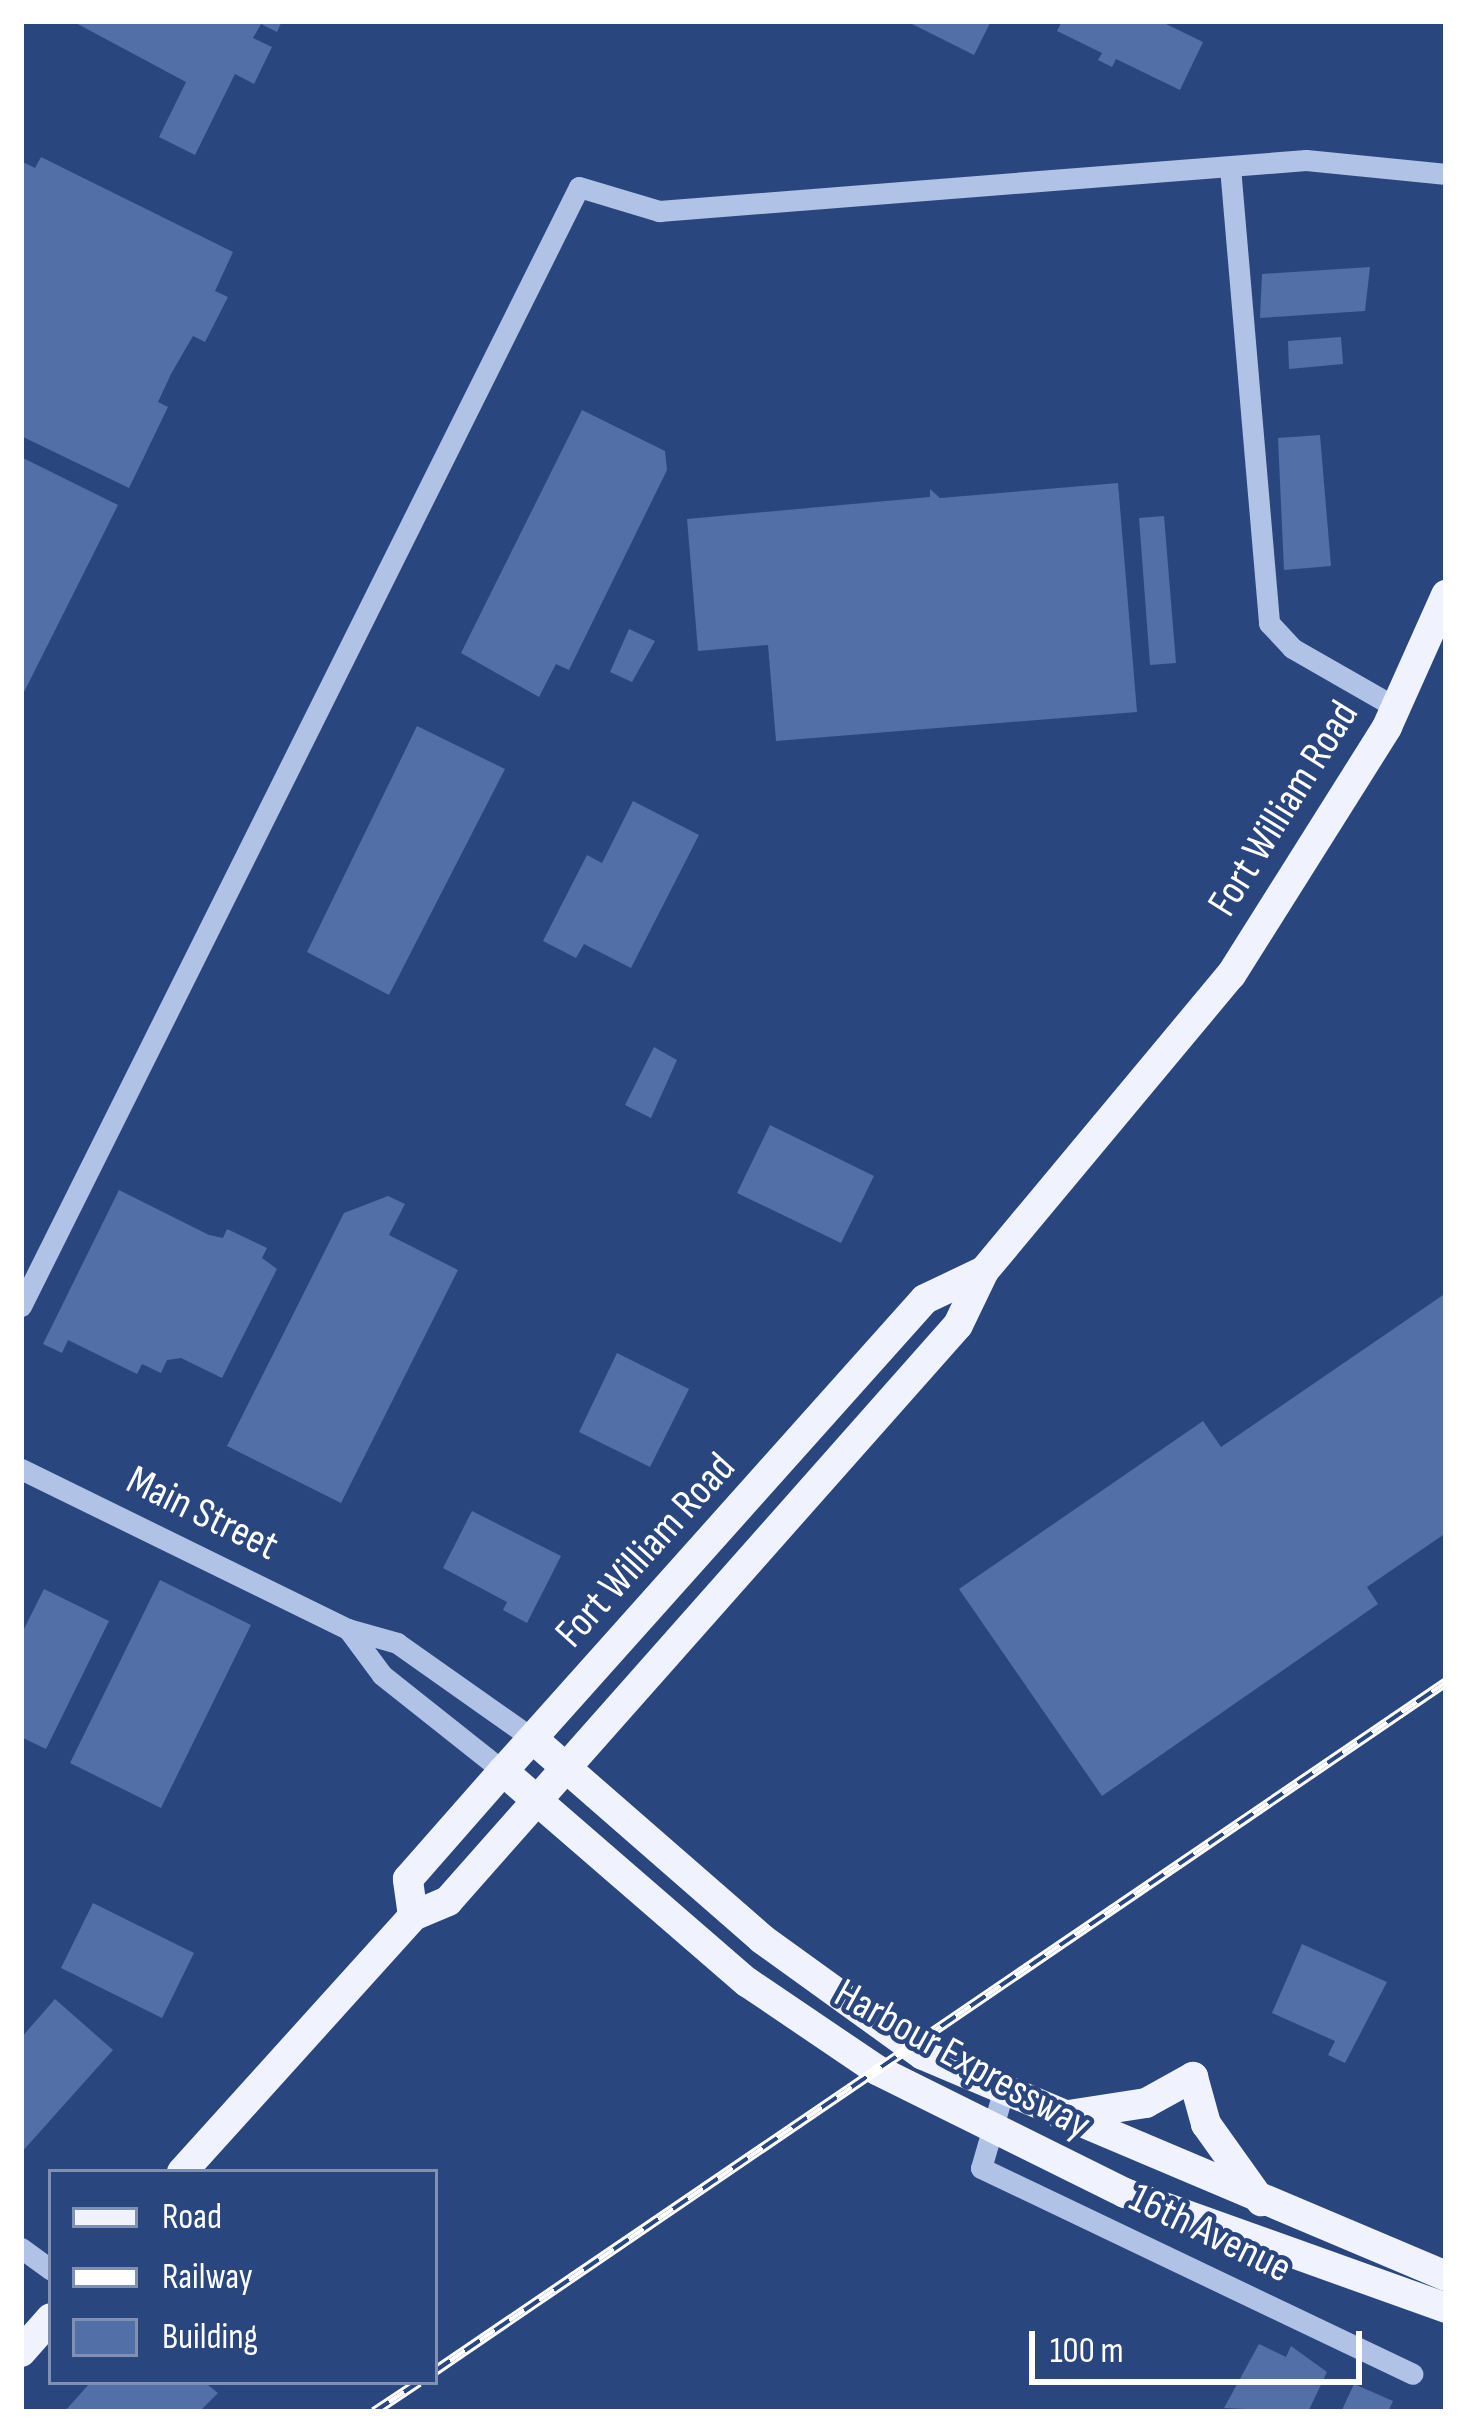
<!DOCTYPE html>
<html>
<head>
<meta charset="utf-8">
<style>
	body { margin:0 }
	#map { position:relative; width:1467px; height:2433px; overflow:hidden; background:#29467f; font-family:"Sofia Sans Condensed",sans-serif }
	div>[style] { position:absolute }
	.building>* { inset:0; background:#526fa7 }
	.minor>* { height:21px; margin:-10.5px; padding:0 10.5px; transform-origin:10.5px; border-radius:10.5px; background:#b0c2e5 }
	.major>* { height:30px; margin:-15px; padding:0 15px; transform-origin:15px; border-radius:15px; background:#f0f3fd }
	.rail>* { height:10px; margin-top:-5px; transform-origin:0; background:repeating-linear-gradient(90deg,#29467f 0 18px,#fff 0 36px); box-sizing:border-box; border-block:3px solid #fff }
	span { translate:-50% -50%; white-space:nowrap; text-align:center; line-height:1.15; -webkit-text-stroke:9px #29467f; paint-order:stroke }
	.street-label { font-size:42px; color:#fff }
	.frame { position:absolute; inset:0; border:24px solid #fff; pointer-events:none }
	.legend { position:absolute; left:48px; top:2169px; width:390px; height:216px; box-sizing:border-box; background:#29467f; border:3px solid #7f90b2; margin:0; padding:15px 21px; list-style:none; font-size:36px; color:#fff }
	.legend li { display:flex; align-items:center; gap:24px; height:60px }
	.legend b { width:60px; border:3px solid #7f90b2 }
	.scale { position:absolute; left:1029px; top:2331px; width:333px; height:54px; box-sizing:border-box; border:6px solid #fff; border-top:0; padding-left:15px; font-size:36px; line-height:42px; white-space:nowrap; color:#fff; -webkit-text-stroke:9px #29467f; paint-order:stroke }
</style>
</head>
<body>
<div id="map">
	<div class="building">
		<i style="clip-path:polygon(72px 21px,282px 21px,277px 32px,261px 24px,253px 38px,272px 47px,254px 84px,235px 74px,195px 155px,159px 137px,186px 82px)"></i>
		<i style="clip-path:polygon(906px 21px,991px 21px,974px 55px)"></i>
		<i style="clip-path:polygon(1062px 21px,1160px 21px,1203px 42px,1180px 90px,1116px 59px,1112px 67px,1098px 60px,1102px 53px,1057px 31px)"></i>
		<i style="clip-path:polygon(41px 157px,233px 252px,215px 291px,228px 297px,205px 342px,193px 336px,171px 374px,158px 402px,168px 407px,129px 488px,21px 436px,21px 161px,35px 168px)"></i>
		<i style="clip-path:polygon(1370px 267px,1365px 311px,1260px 318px,1262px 274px)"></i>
		<i style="clip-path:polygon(1341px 337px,1343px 364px,1289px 369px,1288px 341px)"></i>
		<i style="clip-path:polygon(582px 410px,665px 451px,667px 470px,569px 670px,556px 664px,539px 697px,461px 653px)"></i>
		<i style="clip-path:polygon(1320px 435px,1331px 566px,1284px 570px,1278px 438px)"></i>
		<i style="clip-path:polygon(21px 457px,118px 505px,21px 698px)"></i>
		<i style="clip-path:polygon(1118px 483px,1137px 712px,776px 741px,768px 645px,698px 651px,687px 519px,930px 497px,930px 489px,940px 498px)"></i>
		<i style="clip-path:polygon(1164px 516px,1176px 663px,1150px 665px,1139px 518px)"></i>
		<i style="clip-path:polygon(629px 629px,655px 641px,632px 682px,610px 672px)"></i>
		<i style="clip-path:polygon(417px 726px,505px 769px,389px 995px,307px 952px)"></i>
		<i style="clip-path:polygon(633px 801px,699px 835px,631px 968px,584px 944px,576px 958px,543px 941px,587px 855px,602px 863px)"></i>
		<i style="clip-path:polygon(654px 1047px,677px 1060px,651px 1118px,625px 1105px)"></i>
		<i style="clip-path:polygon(770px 1125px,874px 1176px,841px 1243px,737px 1193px)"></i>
		<i style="clip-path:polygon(119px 1190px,209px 1235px,223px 1238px,227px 1229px,267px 1248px,262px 1258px,277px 1269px,222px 1378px,181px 1358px,167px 1360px,161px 1373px,142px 1364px,137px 1374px,68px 1340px,62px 1353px,43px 1344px)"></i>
		<i style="clip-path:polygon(388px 1196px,405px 1204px,389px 1235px,458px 1270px,341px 1503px,227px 1446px,344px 1213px)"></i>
		<i style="clip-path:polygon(1446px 1293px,1446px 1533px,1367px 1587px,1378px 1604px,1102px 1796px,959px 1589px,1203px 1421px,1221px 1447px)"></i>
		<i style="clip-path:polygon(617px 1353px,689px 1389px,650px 1467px,579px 1432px)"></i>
		<i style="clip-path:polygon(472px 1511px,561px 1556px,527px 1623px,503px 1610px,507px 1602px,443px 1568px)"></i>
		<i style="clip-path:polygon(160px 1580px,251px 1625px,161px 1808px,70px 1763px)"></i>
		<i style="clip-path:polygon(44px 1589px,109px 1621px,46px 1749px,21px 1737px,21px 1635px)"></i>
		<i style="clip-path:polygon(93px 1903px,194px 1953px,162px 2018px,61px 1968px)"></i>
		<i style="clip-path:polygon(1302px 1944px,1387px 1982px,1345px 2063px,1328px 2055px,1335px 2041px,1272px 2013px)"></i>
		<i style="clip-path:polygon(55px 1999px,113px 2050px,21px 2153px,21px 2038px)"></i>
		<i style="clip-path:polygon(1259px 2344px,1286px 2357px,1291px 2346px,1327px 2372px,1308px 2412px,1224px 2408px)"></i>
		<i style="clip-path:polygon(91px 2382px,204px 2382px,218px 2393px,199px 2412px,64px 2412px)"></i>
		<i style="clip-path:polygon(1354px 2384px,1393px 2401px,1388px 2412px,1341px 2412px)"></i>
	</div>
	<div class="minor">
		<i style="left:1230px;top:167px;width:458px;rotate:85.1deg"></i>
		<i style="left:1269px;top:623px;width:34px;rotate:47deg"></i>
		<i style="left:1292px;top:648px;width:119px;rotate:29.8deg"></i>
		<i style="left:21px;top:1306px;width:1250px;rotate:-63.5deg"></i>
		<i style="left:579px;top:187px;width:84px;rotate:16.7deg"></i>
		<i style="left:659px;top:211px;width:649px;rotate:-4.51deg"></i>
		<i style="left:1306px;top:160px;width:141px;rotate:5.7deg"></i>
		<i style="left:21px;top:1469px;width:364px;rotate:26.1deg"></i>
		<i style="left:348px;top:1629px;width:51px;rotate:15.9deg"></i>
		<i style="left:397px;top:1643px;width:166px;rotate:35.2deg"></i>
		<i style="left:348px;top:1629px;width:57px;rotate:53.5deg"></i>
		<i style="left:382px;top:1675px;width:154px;rotate:38.4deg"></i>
		<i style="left:1003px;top:2092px;width:79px;rotate:106.1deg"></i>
		<i style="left:981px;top:2168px;width:478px;rotate:25.5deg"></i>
		<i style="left:21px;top:2248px;width:37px;rotate:36deg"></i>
	</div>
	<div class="major">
		<i style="left:533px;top:1739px;width:304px;rotate:41.1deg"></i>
		<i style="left:762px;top:1939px;width:198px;rotate:35.8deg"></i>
		<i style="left:923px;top:2055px;width:568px;rotate:22.91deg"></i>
		<i style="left:503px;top:1771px;width:323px;rotate:40.9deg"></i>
		<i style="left:747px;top:1982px;width:157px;rotate:34.1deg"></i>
		<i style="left:877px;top:2070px;width:277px;rotate:26.4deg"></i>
		<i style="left:1125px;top:2193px;width:341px;rotate:19.7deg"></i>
		<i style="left:413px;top:1916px;width:37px;rotate:-98deg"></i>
		<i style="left:408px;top:1879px;width:144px;rotate:-48.7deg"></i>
		<i style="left:503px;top:1771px;width:633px;rotate:-48.2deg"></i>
		<i style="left:925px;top:1299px;width:65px;rotate:-25.4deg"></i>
		<i style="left:1062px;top:2116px;width:85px;rotate:-8.8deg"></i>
		<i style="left:1146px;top:2103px;width:54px;rotate:-29deg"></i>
		<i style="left:1193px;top:2077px;width:49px;rotate:74.5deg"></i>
		<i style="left:1206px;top:2124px;width:95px;rotate:54.5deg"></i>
		<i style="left:182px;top:2172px;width:345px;rotate:-47.9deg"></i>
		<i style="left:413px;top:1916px;width:38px;rotate:-23deg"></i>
		<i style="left:448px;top:1901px;width:769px;rotate:-48.48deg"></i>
		<i style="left:958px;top:1325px;width:60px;rotate:-64.3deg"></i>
		<i style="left:984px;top:1271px;width:386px;rotate:-50.2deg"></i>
		<i style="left:1231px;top:975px;width:293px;rotate:-57.8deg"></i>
		<i style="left:1387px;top:727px;width:145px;rotate:-65.9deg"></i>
		<i style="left:21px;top:2352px;width:45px;rotate:-48.6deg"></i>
	</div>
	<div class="rail">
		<i style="left:435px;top:2371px;width:1223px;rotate:-34.27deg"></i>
		<i style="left:374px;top:2412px;width:54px;rotate:-33.7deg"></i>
	</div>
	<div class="street-label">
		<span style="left:1284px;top:809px;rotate:-58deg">Fort William Road</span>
		<span style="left:202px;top:1514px;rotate:26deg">Main Street</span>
		<span style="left:646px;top:1551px;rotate:-48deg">Fort William Road</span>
		<span style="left:962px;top:2060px;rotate:29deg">Harbour Expressway</span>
		<span style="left:1210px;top:2234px;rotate:26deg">16th Avenue</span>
	</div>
	<div class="frame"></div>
	<ul class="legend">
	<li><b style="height:15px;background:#f0f3fd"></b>Road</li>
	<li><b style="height:15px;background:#fff"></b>Railway</li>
	<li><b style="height:33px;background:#526fa7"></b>Building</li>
	</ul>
	<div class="scale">100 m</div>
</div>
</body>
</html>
